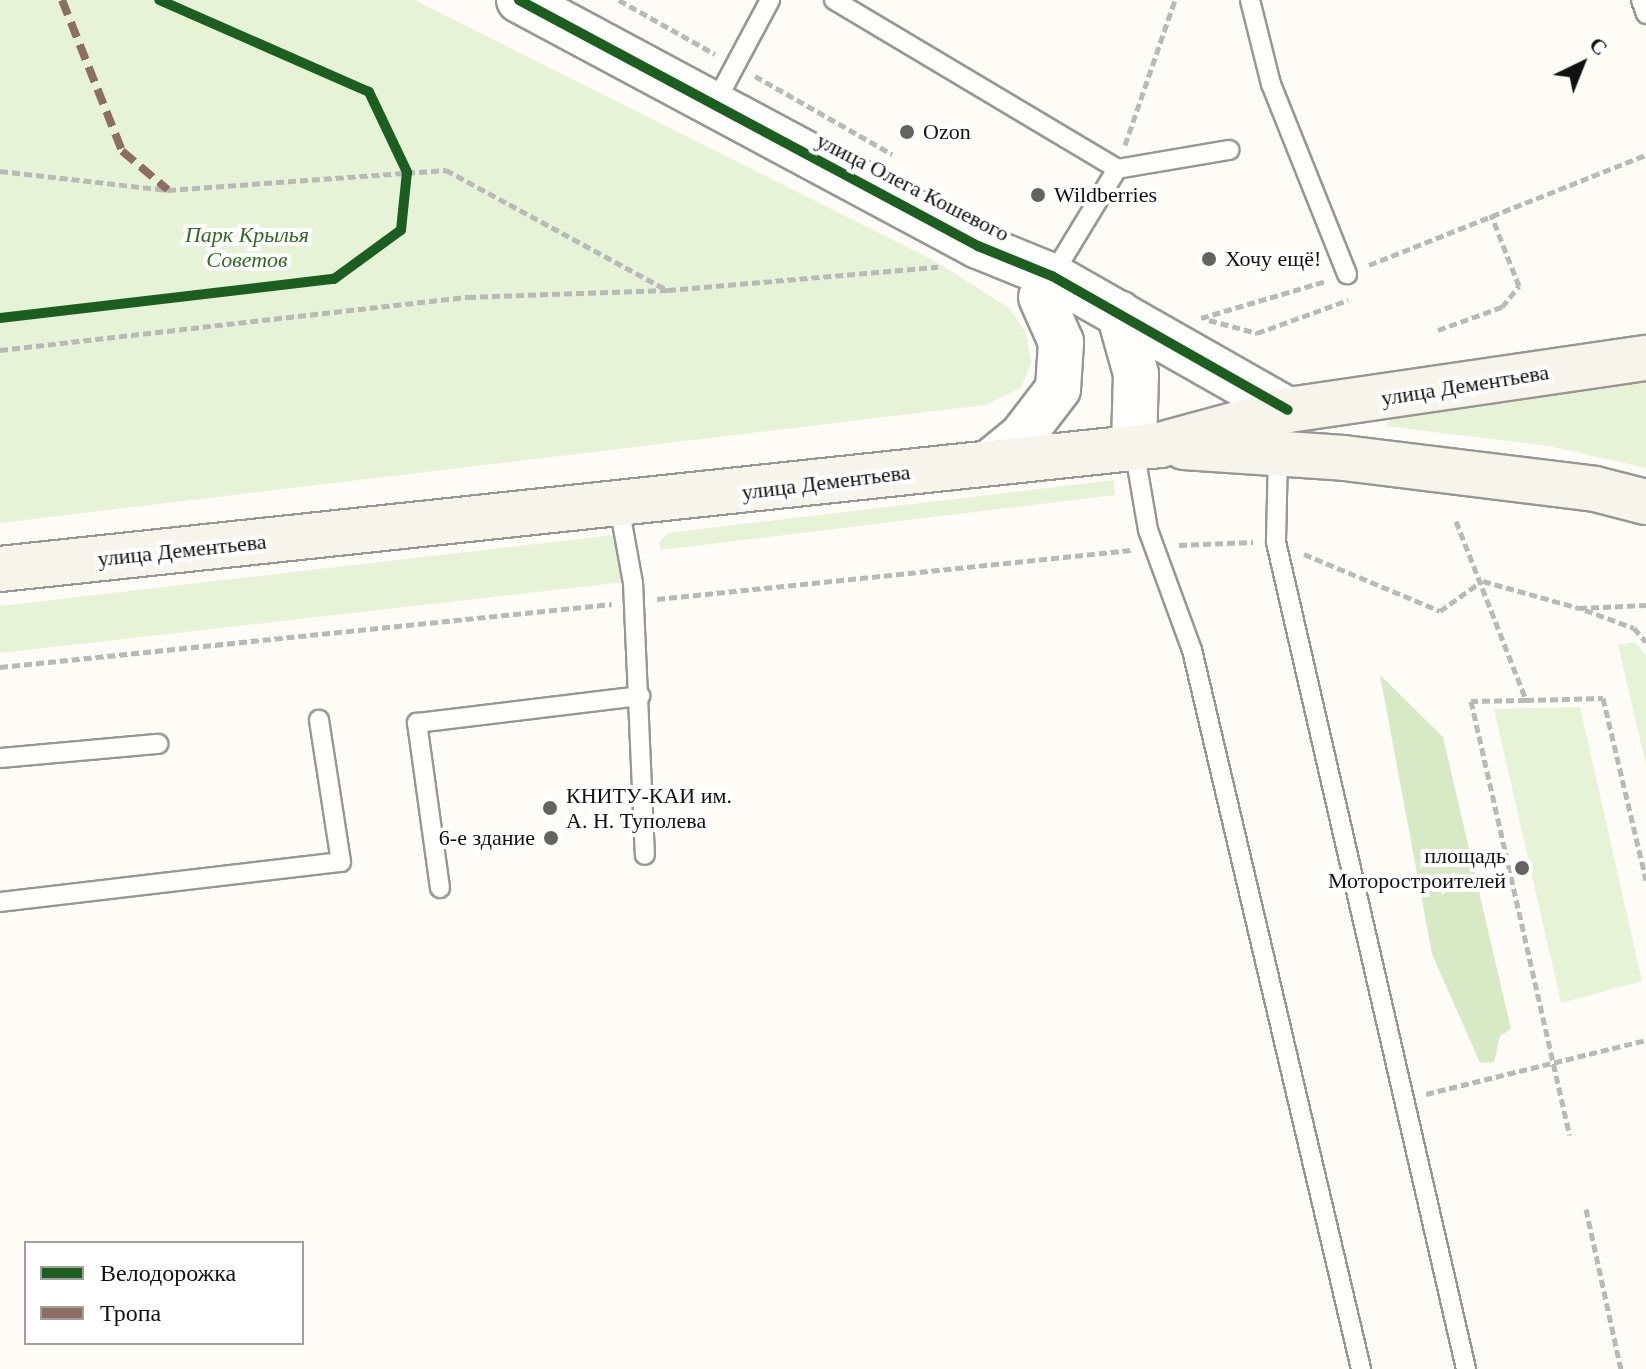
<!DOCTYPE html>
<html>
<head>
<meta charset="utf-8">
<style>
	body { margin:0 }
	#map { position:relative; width:1646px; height:1369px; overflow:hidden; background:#fdfcf7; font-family:Georgia,serif }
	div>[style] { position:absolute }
	.green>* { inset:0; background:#e7f3d7 }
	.forest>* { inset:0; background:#d8eac5 }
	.path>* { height:5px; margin-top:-2.5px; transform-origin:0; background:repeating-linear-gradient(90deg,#b9b9b8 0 8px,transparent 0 12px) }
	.roads { filter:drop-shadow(2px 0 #979795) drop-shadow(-2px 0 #979795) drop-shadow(0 2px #979795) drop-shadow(0 -2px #979795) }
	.service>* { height:18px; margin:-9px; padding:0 9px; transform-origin:9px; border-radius:9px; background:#fffffe }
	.tertiary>* { height:44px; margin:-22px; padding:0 22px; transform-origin:22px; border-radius:22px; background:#fffffe }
	.secondary>* { height:44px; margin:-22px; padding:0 22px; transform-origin:22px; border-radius:22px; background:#f6f4eb }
	.quiet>* { height:8px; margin-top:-4px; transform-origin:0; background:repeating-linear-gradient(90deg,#8d6e63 0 16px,transparent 0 24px) }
	.cycleway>* { height:10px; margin:-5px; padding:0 5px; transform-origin:5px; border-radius:5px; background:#1b5e20 }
	.dots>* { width:22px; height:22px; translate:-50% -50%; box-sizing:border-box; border:4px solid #fff; border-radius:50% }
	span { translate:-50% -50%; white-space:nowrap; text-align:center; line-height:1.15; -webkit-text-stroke:8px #fff; paint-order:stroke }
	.poi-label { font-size:22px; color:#111 }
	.left { translate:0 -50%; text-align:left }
	.right { translate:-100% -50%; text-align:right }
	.street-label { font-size:22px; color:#111 }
	.park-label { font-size:22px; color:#2f6b1f; font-style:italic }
	.legend { position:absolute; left:24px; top:1241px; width:280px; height:104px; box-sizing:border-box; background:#fff; border:2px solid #a0a0a0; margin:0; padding:10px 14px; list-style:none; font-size:24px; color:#111 }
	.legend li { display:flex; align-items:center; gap:16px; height:40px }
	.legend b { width:40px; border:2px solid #a0a0a0 }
	.north { position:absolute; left:1542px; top:24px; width:80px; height:80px; -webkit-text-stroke:6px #fff; paint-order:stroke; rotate:43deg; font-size:22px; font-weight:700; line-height:32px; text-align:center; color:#111 }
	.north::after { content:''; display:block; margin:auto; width:28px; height:36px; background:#111; clip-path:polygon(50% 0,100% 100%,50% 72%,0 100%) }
</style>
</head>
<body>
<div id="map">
	<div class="green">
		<i style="clip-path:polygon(0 0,415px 0,935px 261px,1009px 308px,1026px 333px,1031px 363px,1021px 388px,985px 405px,0 523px)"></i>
		<i style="clip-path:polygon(1646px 380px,1646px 468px,1549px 446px,1385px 426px,1396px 415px)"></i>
		<i style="clip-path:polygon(1114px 480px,1115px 495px,661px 550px,659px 542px,668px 533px)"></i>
		<i style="clip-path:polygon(613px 535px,625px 582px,0 653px,0 606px)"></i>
		<i style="clip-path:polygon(1635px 642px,1646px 655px,1646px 765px,1618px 645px)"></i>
		<i style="clip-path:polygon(1580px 707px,1642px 981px,1561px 1003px,1494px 709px)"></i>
	</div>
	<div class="forest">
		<i style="clip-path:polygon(1380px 675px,1443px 737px,1511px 1029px,1500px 1036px,1494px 1062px,1480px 1063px,1432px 954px)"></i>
	</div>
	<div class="path">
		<i style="left:619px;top:0;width:110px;rotate:29.4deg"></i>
		<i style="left:755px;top:76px;width:158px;rotate:29.7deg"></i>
		<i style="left:1125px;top:145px;width:153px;rotate:-71deg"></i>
		<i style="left:0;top:171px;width:169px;rotate:6.5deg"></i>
		<i style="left:168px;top:190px;width:279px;rotate:-4.1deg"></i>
		<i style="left:446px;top:170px;width:251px;rotate:28.5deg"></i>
		<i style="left:1369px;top:265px;width:298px;rotate:-21.7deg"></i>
		<i style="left:1201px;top:318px;width:130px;rotate:-16.5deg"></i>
		<i style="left:1209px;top:320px;width:50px;rotate:15.2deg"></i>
		<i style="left:1257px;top:333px;width:97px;rotate:-19.9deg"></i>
		<i style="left:1438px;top:330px;width:68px;rotate:-19.8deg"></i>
		<i style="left:1502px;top:307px;width:27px;rotate:-51deg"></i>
		<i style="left:1519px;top:286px;width:77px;rotate:-111.3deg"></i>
		<i style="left:0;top:350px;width:471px;rotate:-6.5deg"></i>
		<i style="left:468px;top:297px;width:200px;rotate:-2deg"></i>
		<i style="left:668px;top:290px;width:271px;rotate:-4.9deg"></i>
		<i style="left:1456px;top:521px;width:192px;rotate:68.6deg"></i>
		<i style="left:1526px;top:700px;width:55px;rotate:179deg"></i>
		<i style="left:1471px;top:701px;width:445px;rotate:77.2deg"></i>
		<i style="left:1179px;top:545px;width:74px;rotate:-2.3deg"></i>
		<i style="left:1304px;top:554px;width:147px;rotate:22.7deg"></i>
		<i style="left:1440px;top:611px;width:52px;rotate:-35.5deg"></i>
		<i style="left:1483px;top:581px;width:100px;rotate:15.7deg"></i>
		<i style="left:1579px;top:608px;width:67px;rotate:-2.6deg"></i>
		<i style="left:657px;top:599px;width:479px;rotate:-5.9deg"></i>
		<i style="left:1585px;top:610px;width:52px;rotate:20.2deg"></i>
		<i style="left:1634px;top:628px;width:18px;rotate:49deg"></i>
		<i style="left:0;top:667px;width:615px;rotate:-5.88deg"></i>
		<i style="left:1526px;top:700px;width:77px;rotate:-1.5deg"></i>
		<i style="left:1603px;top:698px;width:187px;rotate:76.7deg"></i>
		<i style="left:1426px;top:1094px;width:227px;rotate:-13.8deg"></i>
		<i style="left:1586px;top:1209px;width:164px;rotate:77.7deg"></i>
	</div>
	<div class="roads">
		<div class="service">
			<i style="left:834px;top:0;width:330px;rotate:30.8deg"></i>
			<i style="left:1117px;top:169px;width:125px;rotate:121.3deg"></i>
			<i style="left:1250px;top:0;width:87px;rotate:76deg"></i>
			<i style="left:1271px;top:84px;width:205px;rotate:68.2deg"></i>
			<i style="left:1641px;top:0;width:15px;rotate:70deg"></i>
			<i style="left:714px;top:105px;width:119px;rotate:-61.9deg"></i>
			<i style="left:1117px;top:169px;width:114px;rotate:-9.6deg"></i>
			<i style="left:1134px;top:448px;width:83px;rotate:80.3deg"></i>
			<i style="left:1148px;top:530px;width:128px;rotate:69.9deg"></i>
			<i style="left:1192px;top:650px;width:739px;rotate:76.77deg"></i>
			<i style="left:1278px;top:453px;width:89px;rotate:91.3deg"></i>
			<i style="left:1276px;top:542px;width:849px;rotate:77.06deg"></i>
			<i style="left:619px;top:506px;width:78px;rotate:79.7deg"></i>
			<i style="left:633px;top:583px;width:272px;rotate:87.5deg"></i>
			<i style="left:0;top:758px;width:159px;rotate:-5.1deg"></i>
			<i style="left:440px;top:888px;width:167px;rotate:-97.9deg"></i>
			<i style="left:417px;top:723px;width:225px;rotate:-6.9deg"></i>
			<i style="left:0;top:902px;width:343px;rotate:-6.7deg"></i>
			<i style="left:341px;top:862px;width:144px;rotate:-98.8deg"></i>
		</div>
		<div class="tertiary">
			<i style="left:519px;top:0;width:521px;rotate:28.19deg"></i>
			<i style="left:978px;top:246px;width:80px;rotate:22.1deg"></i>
			<i style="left:1052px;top:276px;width:271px;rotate:29.6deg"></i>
			<i style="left:1119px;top:313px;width:63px;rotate:74.4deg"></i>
			<i style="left:1136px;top:374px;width:73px;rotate:91.6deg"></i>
			<i style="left:989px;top:463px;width:43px;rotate:-39.3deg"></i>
			<i style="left:1022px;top:436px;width:59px;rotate:-52.5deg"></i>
			<i style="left:1058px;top:389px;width:47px;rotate:-86.3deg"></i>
			<i style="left:1061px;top:342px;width:49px;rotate:-114deg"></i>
		</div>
		<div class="secondary">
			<i style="left:1184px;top:447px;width:160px;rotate:3.9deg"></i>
			<i style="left:1344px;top:458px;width:253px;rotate:7deg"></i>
			<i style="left:1595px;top:489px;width:53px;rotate:14.3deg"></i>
			<i style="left:0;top:569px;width:1167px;rotate:-6.1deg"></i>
			<i style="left:1160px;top:445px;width:133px;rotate:-15.3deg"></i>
			<i style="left:1288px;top:410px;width:362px;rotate:-8.3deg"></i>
		</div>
	</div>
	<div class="quiet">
		<i style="left:62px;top:0;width:162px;rotate:68.3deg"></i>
		<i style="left:122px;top:151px;width:60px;rotate:40.3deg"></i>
	</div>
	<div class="cycleway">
		<i style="left:519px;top:0;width:521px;rotate:28.19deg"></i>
		<i style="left:978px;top:246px;width:80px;rotate:22.1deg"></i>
		<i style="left:1052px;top:276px;width:271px;rotate:29.6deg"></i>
		<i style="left:0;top:318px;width:336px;rotate:-6.7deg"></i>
		<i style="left:334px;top:279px;width:83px;rotate:-36.2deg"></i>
		<i style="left:401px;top:230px;width:58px;rotate:-84.1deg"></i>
		<i style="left:407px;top:172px;width:89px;rotate:-115.4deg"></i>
		<i style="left:369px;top:92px;width:229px;rotate:-156.3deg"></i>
	</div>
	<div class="dots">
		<i style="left:907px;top:132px;background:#646362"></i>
		<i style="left:1038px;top:195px;background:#646362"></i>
		<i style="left:1209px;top:259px;background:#646362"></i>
		<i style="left:550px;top:808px;background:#646362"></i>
		<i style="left:551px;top:838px;background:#646362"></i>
		<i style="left:1522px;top:868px;background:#646362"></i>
	</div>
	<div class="poi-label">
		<span class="left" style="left:923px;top:132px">Ozon</span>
		<span class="left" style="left:1054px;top:195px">Wildberries</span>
		<span class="left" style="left:1225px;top:259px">Хочу ещё!</span>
		<span class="left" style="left:566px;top:808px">КНИТУ-КАИ им.<br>А. Н. Туполева</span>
		<span class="right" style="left:535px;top:838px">6-е здание</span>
		<span class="right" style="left:1506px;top:868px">площадь<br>Моторостроителей</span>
	</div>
	<div class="street-label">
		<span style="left:913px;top:187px;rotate:27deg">улица Олега Кошевого</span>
		<span style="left:1465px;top:385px;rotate:-9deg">улица Дементьева</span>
		<span style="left:826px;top:482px;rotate:-7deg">улица Дементьева</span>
		<span style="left:182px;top:550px;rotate:-6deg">улица Дементьева</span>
	</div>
	<div class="park-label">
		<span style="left:247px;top:247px">Парк Крылья<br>Советов</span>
	</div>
	<ul class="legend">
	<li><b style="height:10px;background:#1b5e20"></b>Велодорожка</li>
	<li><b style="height:10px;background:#8d6e63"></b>Тропа</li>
	</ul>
	<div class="north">С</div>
</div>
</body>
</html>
